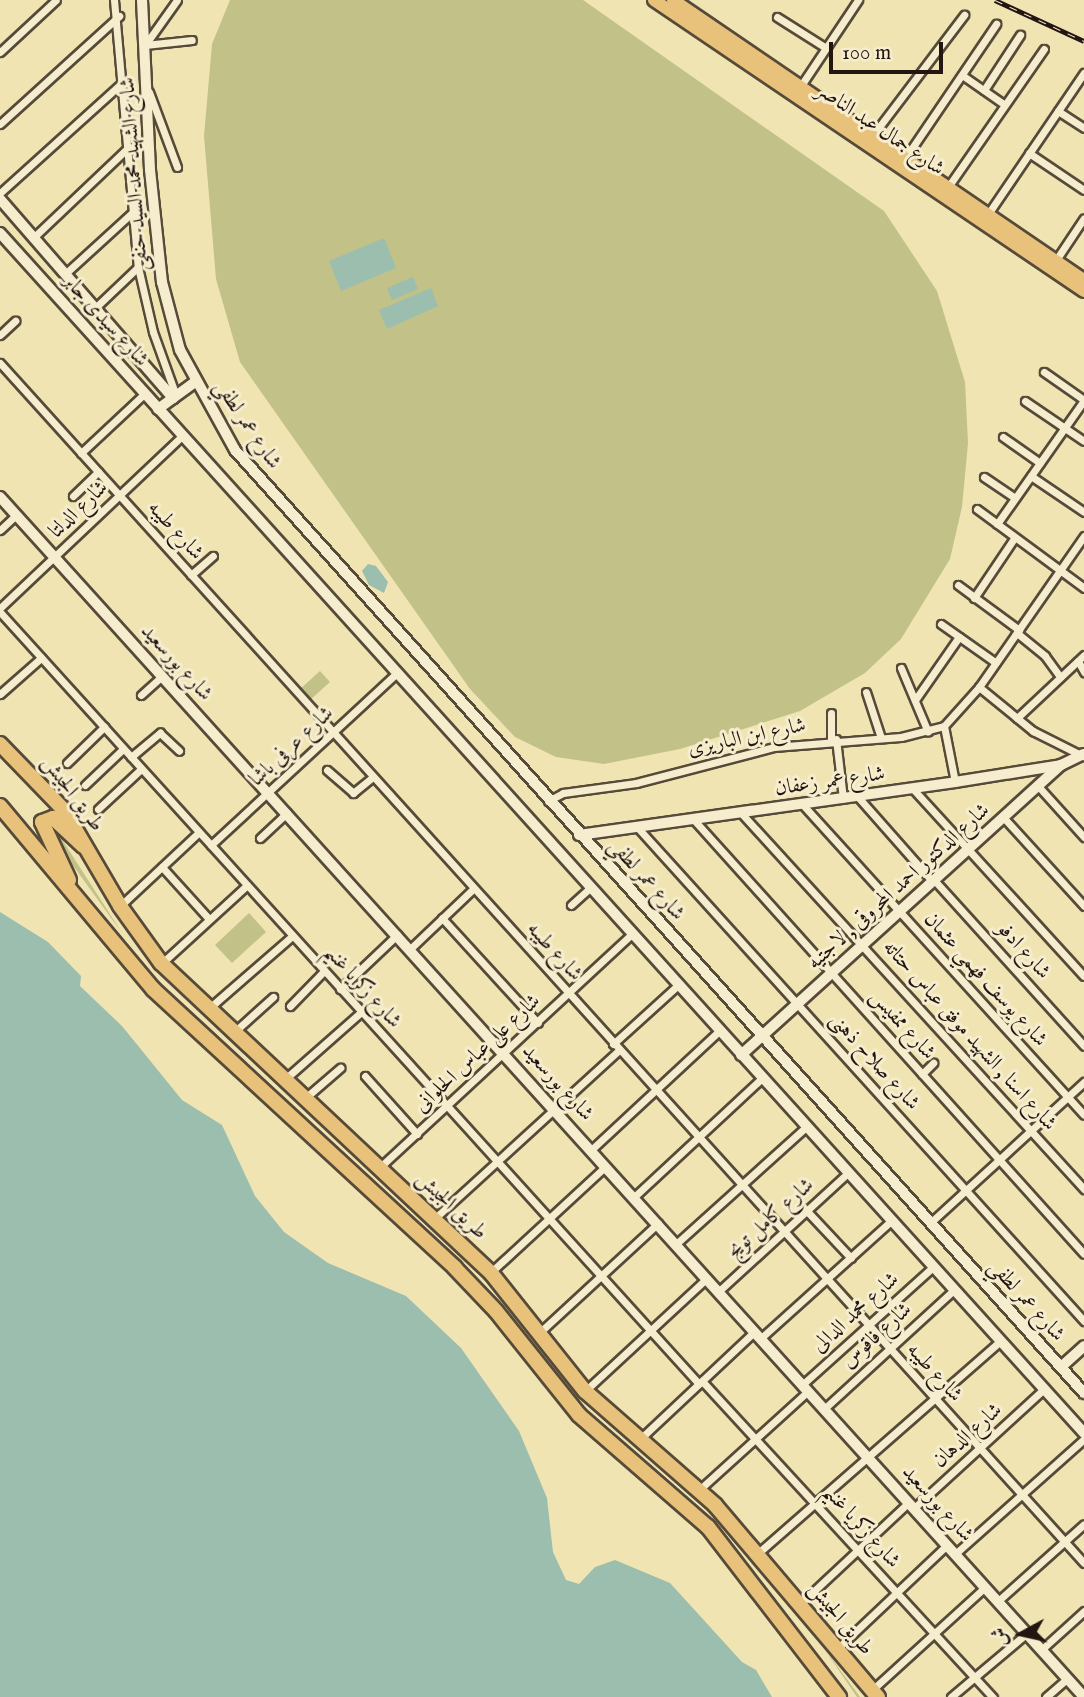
<!DOCTYPE html>
<html>
<head>
<meta charset="utf-8">
<style>
	body { margin:0 }
	#map { position:relative; width:1084px; height:1697px; overflow:hidden; background:#f1e4b3; font-family:"IM FELL English",Amiri,serif }
	div>[style] { position:absolute }
	.green>* { inset:0; background:#c2c187 }
	.water>* { inset:0; background:#9bbeaf }
	.roads { filter:drop-shadow(2px 0 #564a39) drop-shadow(-2px 0 #564a39) drop-shadow(0 2px #564a39) drop-shadow(0 -2px #564a39) }
	.street>* { height:7px; margin:-3.5px; padding:0 3.5px; transform-origin:3.5px; border-radius:3.5px; background:#f6edce }
	.secondary>* { height:10px; margin:-5px; padding:0 5px; transform-origin:5px; border-radius:5px; background:#f6edce }
	.primary>* { height:12px; margin:-6px; padding:0 6px; transform-origin:6px; border-radius:6px; background:#e8c27a }
	.highway>* { height:14px; margin:-7px; padding:0 7px; transform-origin:7px; border-radius:7px; background:#e8c27a }
	.rail>* { height:5px; margin-top:-2.5px; transform-origin:0; background:repeating-linear-gradient(90deg,#f6edce 0 8px,#231610 0 16px); box-sizing:border-box; border-block:2px solid #231610 }
	span { translate:-50% -50%; white-space:nowrap; text-align:center; line-height:1.15; -webkit-text-stroke:6px #f6edce; paint-order:stroke }
	.street-label { font-size:21px; color:#231610 }
	.north { position:absolute; left:986px; top:1599px; width:70px; height:70px; -webkit-text-stroke:5px #f6edce; paint-order:stroke; rotate:262deg; font-size:19px; font-weight:700; line-height:28px; text-align:center; color:#231610 }
	.north::after { content:''; display:block; margin:auto; width:24px; height:32px; background:#231610; clip-path:polygon(50% 0,100% 100%,50% 72%,0 100%) }
	.scale { position:absolute; left:829px; top:42px; width:114px; height:32px; box-sizing:border-box; border:4px solid #231610; border-top:0; padding-left:9px; font-size:21px; line-height:24px; white-space:nowrap; color:#231610; -webkit-text-stroke:5px #f6edce; paint-order:stroke }
</style>
</head>
<body>
<div id="map">
	<div class="green">
		<i style="clip-path:polygon(230px 0,583px 0,884px 211px,937px 291px,965px 382px,968px 443px,962px 507px,950px 559px,901px 639px,865px 673px,800px 711px,680px 749px,604px 764px,556px 757px,515px 737px,470px 689px,240px 362px,216px 279px,204px 136px,212px 44px)"></i>
		<i style="clip-path:polygon(320px 671px,330px 682px,309px 701px,299px 690px)"></i>
		<i style="clip-path:polygon(50px 825px,54px 827px,122px 933px,48px 831px)"></i>
		<i style="clip-path:polygon(249px 913px,266px 932px,232px 963px,215px 945px)"></i>
		<i style="clip-path:polygon(821px 1644px,860px 1697px,857px 1697px)"></i>
	</div>
	<div class="water">
		<i style="clip-path:polygon(384px 238px,396px 268px,341px 291px,329px 261px)"></i>
		<i style="clip-path:polygon(413px 277px,418px 289px,392px 300px,387px 288px)"></i>
		<i style="clip-path:polygon(431px 288px,438px 306px,387px 329px,379px 310px)"></i>
		<i style="clip-path:polygon(368px 564px,376px 566px,388px 582px,384px 593px,369px 585px,362px 571px)"></i>
		<i style="clip-path:polygon(0 912px,48px 942px,81px 976px,80px 986px,122px 1026px,182px 1100px,222px 1125px,255px 1196px,284px 1232px,328px 1263px,406px 1296px,461px 1348px,519px 1431px,547px 1498px,553px 1552px,566px 1580px,579px 1584px,595px 1567px,615px 1560px,670px 1583px,742px 1662px,756px 1670px,772px 1697px,0 1697px)"></i>
	</div>
	<div class="roads">
		<div class="street">
			<i style="left:114px;top:0;width:268px;rotate:84.9deg"></i>
			<i style="left:138px;top:267px;width:67px;rotate:77deg"></i>
			<i style="left:153px;top:332px;width:68px;rotate:70.2deg"></i>
			<i style="left:777px;top:17px;width:58px;rotate:32.3deg"></i>
			<i style="left:145px;top:45px;width:55px;rotate:-54.6deg"></i>
			<i style="left:145px;top:45px;width:47px;rotate:-6.1deg"></i>
			<i style="left:0;top:52px;width:76px;rotate:-42.9deg"></i>
			<i style="left:962px;top:75px;width:52px;rotate:34.9deg"></i>
			<i style="left:800px;top:87px;width:105px;rotate:-56.3deg"></i>
			<i style="left:984px;top:90px;width:66px;rotate:-56.8deg"></i>
			<i style="left:149px;top:92px;width:80px;rotate:69.5deg"></i>
			<i style="left:1058px;top:111px;width:31px;rotate:33deg"></i>
			<i style="left:0;top:124px;width:161px;rotate:-42.2deg"></i>
			<i style="left:873px;top:135px;width:151px;rotate:-52.8deg"></i>
			<i style="left:1029px;top:153px;width:66px;rotate:33.9deg"></i>
			<i style="left:906px;top:157px;width:161px;rotate:-55.9deg"></i>
			<i style="left:948px;top:187px;width:168px;rotate:-55.2deg"></i>
			<i style="left:0;top:193px;width:167px;rotate:-42.1deg"></i>
			<i style="left:988px;top:214px;width:171px;rotate:-55.8deg"></i>
			<i style="left:34px;top:237px;width:131px;rotate:-43.5deg"></i>
			<i style="left:1056px;top:260px;width:50px;rotate:-56.3deg"></i>
			<i style="left:66px;top:273px;width:92px;rotate:-42.4deg"></i>
			<i style="left:96px;top:307px;width:58px;rotate:-43.6deg"></i>
			<i style="left:0;top:335px;width:21px;rotate:-43deg"></i>
			<i style="left:0;top:363px;width:1617px;rotate:47.91deg"></i>
			<i style="left:1025px;top:401px;width:71px;rotate:34.1deg"></i>
			<i style="left:1003px;top:437px;width:45px;rotate:35.1deg"></i>
			<i style="left:81px;top:453px;width:86px;rotate:-43.1deg"></i>
			<i style="left:1031px;top:476px;width:64px;rotate:34.2deg"></i>
			<i style="left:984px;top:477px;width:37px;rotate:34deg"></i>
			<i style="left:73px;top:496px;width:35px;rotate:-44deg"></i>
			<i style="left:977px;top:509px;width:133px;rotate:36.4deg"></i>
			<i style="left:997px;top:524px;width:151px;rotate:-54.9deg"></i>
			<i style="left:1084px;top:400px;width:49px;rotate:-145deg"></i>
			<i style="left:0;top:530px;width:22px;rotate:-43deg"></i>
			<i style="left:191px;top:575px;width:29px;rotate:-41deg"></i>
			<i style="left:958px;top:585px;width:76px;rotate:36.4deg"></i>
			<i style="left:974px;top:598px;width:73px;rotate:-56.1deg"></i>
			<i style="left:0;top:608px;width:250px;rotate:-43.4deg"></i>
			<i style="left:0;top:612px;width:1041px;rotate:47.84deg"></i>
			<i style="left:941px;top:624px;width:67px;rotate:35.3deg"></i>
			<i style="left:1017px;top:633px;width:36px;rotate:39deg"></i>
			<i style="left:1045px;top:656px;width:26px;rotate:54deg"></i>
			<i style="left:1078px;top:661px;width:13px;rotate:61deg"></i>
			<i style="left:901px;top:668px;width:69px;rotate:67.1deg"></i>
			<i style="left:979px;top:687px;width:70px;rotate:39.2deg"></i>
			<i style="left:1033px;top:731px;width:56px;rotate:26.6deg"></i>
			<i style="left:866px;top:692px;width:48px;rotate:71.9deg"></i>
			<i style="left:0;top:694px;width:55px;rotate:-41.3deg"></i>
			<i style="left:141px;top:695px;width:28px;rotate:-42deg"></i>
			<i style="left:915px;top:700px;width:77px;rotate:-55.1deg"></i>
			<i style="left:1017px;top:718px;width:92px;rotate:-43.2deg"></i>
			<i style="left:944px;top:726px;width:57px;rotate:78.9deg"></i>
			<i style="left:836px;top:739px;width:60px;rotate:83.3deg"></i>
			<i style="left:831px;top:740px;width:27px;rotate:-90deg"></i>
			<i style="left:131px;top:757px;width:38px;rotate:-40deg"></i>
			<i style="left:160px;top:733px;width:26px;rotate:43deg"></i>
			<i style="left:67px;top:763px;width:52px;rotate:-44.2deg"></i>
			<i style="left:327px;top:770px;width:35px;rotate:41deg"></i>
			<i style="left:353px;top:793px;width:26px;rotate:-39deg"></i>
			<i style="left:85px;top:785px;width:52px;rotate:-43.5deg"></i>
			<i style="left:1038px;top:786px;width:69px;rotate:48deg"></i>
			<i style="left:913px;top:789px;width:253px;rotate:47.6deg"></i>
			<i style="left:858px;top:797px;width:113px;rotate:48.6deg"></i>
			<i style="left:548px;top:801px;width:17px;rotate:-28deg"></i>
			<i style="left:563px;top:793px;width:74px;rotate:-7.8deg"></i>
			<i style="left:636px;top:783px;width:143px;rotate:-14.6deg"></i>
			<i style="left:774px;top:747px;width:127px;rotate:-4.5deg"></i>
			<i style="left:901px;top:737px;width:44px;rotate:-14.3deg"></i>
			<i style="left:944px;top:726px;width:52px;rotate:-48.1deg"></i>
			<i style="left:979px;top:687px;width:184px;rotate:-55.2deg"></i>
			<i style="left:803px;top:805px;width:418px;rotate:47.8deg"></i>
			<i style="left:98px;top:809px;width:59px;rotate:-42.9deg"></i>
			<i style="left:742px;top:814px;width:508px;rotate:47.64deg"></i>
			<i style="left:1004px;top:818px;width:119px;rotate:47.7deg"></i>
			<i style="left:694px;top:820px;width:583px;rotate:48.06deg"></i>
			<i style="left:638px;top:828px;width:665px;rotate:47.87deg"></i>
			<i style="left:260px;top:838px;width:37px;rotate:-43deg"></i>
			<i style="left:211px;top:845px;width:253px;rotate:-42.8deg"></i>
			<i style="left:162px;top:867px;width:70px;rotate:47.9deg"></i>
			<i style="left:935px;top:881px;width:222px;rotate:47.9deg"></i>
			<i style="left:571px;top:905px;width:25px;rotate:-42deg"></i>
			<i style="left:120px;top:906px;width:108px;rotate:-43.1deg"></i>
			<i style="left:442px;top:918px;width:142px;rotate:47.6deg"></i>
			<i style="left:410px;top:949px;width:87px;rotate:-43.6deg"></i>
			<i style="left:162px;top:963px;width:115px;rotate:-42.5deg"></i>
			<i style="left:340px;top:989px;width:79px;rotate:-43.5deg"></i>
			<i style="left:290px;top:1006px;width:49px;rotate:-45.8deg"></i>
			<i style="left:207px;top:1010px;width:113px;rotate:-41deg"></i>
			<i style="left:233px;top:1033px;width:54px;rotate:-42deg"></i>
			<i style="left:613px;top:1044px;width:88px;rotate:-42.2deg"></i>
			<i style="left:922px;top:1074px;width:16px;rotate:-45deg"></i>
			<i style="left:365px;top:1076px;width:78px;rotate:48.1deg"></i>
			<i style="left:284px;top:1080px;width:103px;rotate:-41.4deg"></i>
			<i style="left:304px;top:1099px;width:48px;rotate:-40.7deg"></i>
			<i style="left:591px;top:1150px;width:175px;rotate:-42.9deg"></i>
			<i style="left:379px;top:1168px;width:343px;rotate:-42.8deg"></i>
			<i style="left:634px;top:1197px;width:175px;rotate:-42.9deg"></i>
			<i style="left:805px;top:1209px;width:67px;rotate:46.8deg"></i>
			<i style="left:434px;top:1219px;width:251px;rotate:-42.4deg"></i>
			<i style="left:930px;top:1223px;width:209px;rotate:-42.5deg"></i>
			<i style="left:676px;top:1244px;width:175px;rotate:-42deg"></i>
			<i style="left:491px;top:1272px;width:156px;rotate:-42.7deg"></i>
			<i style="left:719px;top:1291px;width:175px;rotate:-42.5deg"></i>
			<i style="left:539px;top:1333px;width:162px;rotate:-42.7deg"></i>
			<i style="left:761px;top:1338px;width:175px;rotate:-42deg"></i>
			<i style="left:702px;top:1381px;width:430px;rotate:47.4deg"></i>
			<i style="left:803px;top:1384px;width:175px;rotate:-42deg"></i>
			<i style="left:585px;top:1391px;width:166px;rotate:-42.8deg"></i>
			<i style="left:825px;top:1408px;width:175px;rotate:-42.5deg"></i>
			<i style="left:639px;top:1440px;width:159px;rotate:-43.2deg"></i>
			<i style="left:699px;top:1490px;width:147px;rotate:-42.2deg"></i>
			<i style="left:914px;top:1508px;width:176px;rotate:-42.5deg"></i>
			<i style="left:757px;top:1554px;width:323px;rotate:-41.2deg"></i>
			<i style="left:955px;top:1554px;width:173px;rotate:-41.7deg"></i>
			<i style="left:998px;top:1601px;width:115px;rotate:-41.8deg"></i>
			<i style="left:800px;top:1604px;width:149px;rotate:-43.1deg"></i>
			<i style="left:838px;top:1648px;width:150px;rotate:-43.4deg"></i>
			<i style="left:1041px;top:1650px;width:58px;rotate:-42.2deg"></i>
			<i style="left:872px;top:1690px;width:153px;rotate:-42.3deg"></i>
			<i style="left:951px;top:1697px;width:99px;rotate:-40.1deg"></i>
			<i style="left:1046px;top:1697px;width:28px;rotate:-41deg"></i>
		</div>
		<div class="secondary">
			<i style="left:142px;top:0;width:170px;rotate:87.3deg"></i>
			<i style="left:150px;top:170px;width:113px;rotate:83.9deg"></i>
			<i style="left:162px;top:282px;width:70px;rotate:75.2deg"></i>
			<i style="left:180px;top:350px;width:114px;rotate:61.2deg"></i>
			<i style="left:235px;top:450px;width:1269px;rotate:48deg"></i>
			<i style="left:0;top:199px;width:264px;rotate:49deg"></i>
			<i style="left:0;top:233px;width:1617px;rotate:47.91deg"></i>
			<i style="left:158px;top:409px;width:46px;rotate:-36.1deg"></i>
			<i style="left:0;top:497px;width:1617px;rotate:47.91deg"></i>
			<i style="left:579px;top:835px;width:380px;rotate:-8deg"></i>
			<i style="left:955px;top:782px;width:107px;rotate:-9.1deg"></i>
			<i style="left:1061px;top:765px;width:25px;rotate:-26deg"></i>
			<i style="left:741px;top:1055px;width:432px;rotate:-42.2deg"></i>
			<i style="left:1061px;top:1367px;width:31px;rotate:-42deg"></i>
		</div>
		<div class="primary">
			<i style="left:654px;top:0;width:519px;rotate:34.09deg"></i>
			<i style="left:673px;top:0;width:497px;rotate:34.3deg"></i>
		</div>
		<div class="highway">
			<i style="left:0;top:744px;width:92px;rotate:45.9deg"></i>
			<i style="left:64px;top:810px;width:111px;rotate:59.7deg"></i>
			<i style="left:120px;top:906px;width:70px;rotate:54.3deg"></i>
			<i style="left:161px;top:963px;width:453px;rotate:43.2deg"></i>
			<i style="left:491px;top:1273px;width:151px;rotate:51.5deg"></i>
			<i style="left:585px;top:1391px;width:173px;rotate:41.2deg"></i>
			<i style="left:715px;top:1505px;width:252px;rotate:49.7deg"></i>
			<i style="left:0;top:806px;width:239px;rotate:50.1deg"></i>
			<i style="left:153px;top:989px;width:411px;rotate:42.7deg"></i>
			<i style="left:455px;top:1268px;width:59px;rotate:46.4deg"></i>
			<i style="left:496px;top:1311px;width:133px;rotate:51.4deg"></i>
			<i style="left:579px;top:1415px;width:171px;rotate:41deg"></i>
			<i style="left:708px;top:1527px;width:215px;rotate:52.4deg"></i>
			<i style="left:69px;top:880px;width:64px;rotate:-115deg"></i>
			<i style="left:42px;top:822px;width:12px;rotate:-20deg"></i>
			<i style="left:53px;top:818px;width:41px;rotate:43deg"></i>
		</div>
	</div>
	<div class="rail">
		<i style="left:995px;top:0;width:98px;rotate:24.7deg"></i>
	</div>
	<div class="street-label">
		<span style="left:880px;top:130px;rotate:34deg">شارع جمال عبد الناصر</span>
		<span style="left:135px;top:174px;rotate:-94deg">شارع الشهيد محمد السيد حنفى</span>
		<span style="left:105px;top:321px;rotate:48deg">شارع سيدى جابر</span>
		<span style="left:247px;top:425px;rotate:56deg">شارع عمر لطفي</span>
		<span style="left:79px;top:510px;rotate:-44deg">شارع الدلتا</span>
		<span style="left:175px;top:531px;rotate:48deg">شارع طيبه</span>
		<span style="left:176px;top:663px;rotate:48deg">شارع بورسعيد</span>
		<span style="left:747px;top:738px;rotate:-12deg">شارع ابن الباريزى</span>
		<span style="left:292px;top:747px;rotate:-43deg">شارع عرفى باشا</span>
		<span style="left:830px;top:782px;rotate:-8deg">شارع عمر زعفان</span>
		<span style="left:72px;top:794px;rotate:53deg">طريق الجيش</span>
		<span style="left:646px;top:880px;rotate:48deg">شارع عمر لطفي</span>
		<span style="left:899px;top:887px;rotate:-42deg">شارع الدكتور احمد المحروقى , لاجتيه</span>
		<span style="left:1023px;top:951px;rotate:48deg">شارع ادفو</span>
		<span style="left:554px;top:952px;rotate:48deg">شارع طيبه</span>
		<span style="left:985px;top:980px;rotate:48deg">شارع يوسف فهمي عثمان</span>
		<span style="left:362px;top:987px;rotate:48deg">شارع زكريا غنيم</span>
		<span style="left:902px;top:1025px;rotate:48deg">شارع ممفيس</span>
		<span style="left:969px;top:1036px;rotate:48deg">شارع اسنا , الشهيد موفق عباس حتاته</span>
		<span style="left:478px;top:1054px;rotate:-43deg">شارع على عباس الحلوانى</span>
		<span style="left:874px;top:1062px;rotate:48deg">شارع صلاح ذهنى</span>
		<span style="left:557px;top:1083px;rotate:48deg">شارع بورسعيد</span>
		<span style="left:451px;top:1206px;rotate:43deg">طريق الجيش</span>
		<span style="left:771px;top:1219px;rotate:-42deg">شارع كامل تويج</span>
		<span style="left:1026px;top:1301px;rotate:48deg">شارع عمر لطفي</span>
		<span style="left:856px;top:1313px;rotate:-42deg">شارع محمد الدالى</span>
		<span style="left:877px;top:1336px;rotate:-42deg">شارع فاقوس</span>
		<span style="left:934px;top:1373px;rotate:48deg">شارع طيبه</span>
		<span style="left:968px;top:1436px;rotate:-42deg">شارع الدهان</span>
		<span style="left:937px;top:1504px;rotate:48deg">شارع بورسعيد</span>
		<span style="left:861px;top:1527px;rotate:48deg">شارع زكريا غنيم</span>
		<span style="left:840px;top:1619px;rotate:50deg">طريق الجيش</span>
	</div>
	<div class="north">ش</div>
	<div class="scale">100 m</div>
</div>
</body>
</html>
